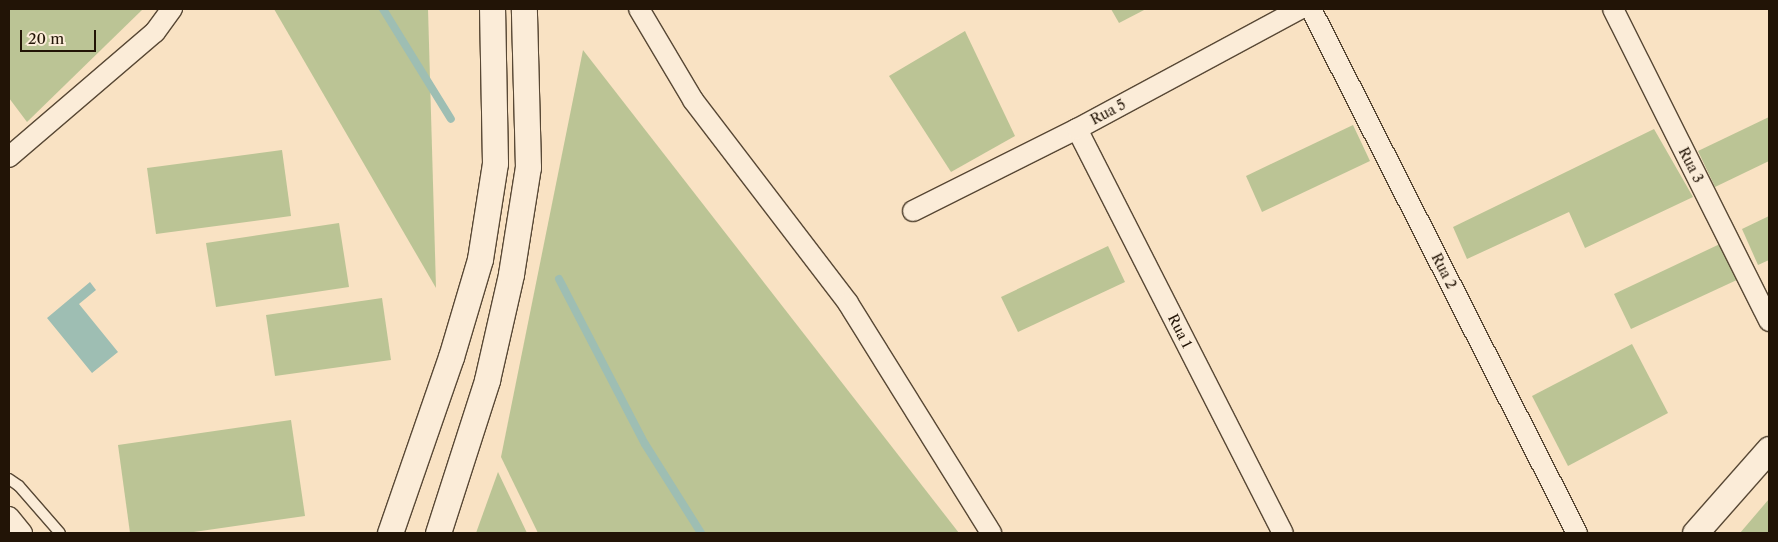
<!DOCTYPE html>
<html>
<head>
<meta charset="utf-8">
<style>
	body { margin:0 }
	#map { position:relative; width:1778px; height:542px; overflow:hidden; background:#f9e2c3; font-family:"Libre Caslon Text",serif }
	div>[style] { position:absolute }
	.green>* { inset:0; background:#bbc495 }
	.water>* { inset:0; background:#9ebeb3 }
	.stream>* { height:8px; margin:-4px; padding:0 4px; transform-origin:4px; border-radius:4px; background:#9ebeb3 }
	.roads { filter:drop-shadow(1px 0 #584835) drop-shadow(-1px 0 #584835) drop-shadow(0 1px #584835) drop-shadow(0 -1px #584835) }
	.service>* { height:10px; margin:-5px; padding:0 5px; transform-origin:5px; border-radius:5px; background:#fbecd8 }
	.minor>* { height:20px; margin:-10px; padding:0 10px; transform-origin:10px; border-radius:10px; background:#fbecd8 }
	.tertiary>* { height:25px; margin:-12.5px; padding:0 12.5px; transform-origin:12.5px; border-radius:12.5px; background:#fbecd8 }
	span { translate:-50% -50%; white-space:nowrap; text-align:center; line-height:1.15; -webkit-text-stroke:4px #fbecd8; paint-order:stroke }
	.street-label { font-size:14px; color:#221406 }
	.frame { position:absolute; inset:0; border:10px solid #221406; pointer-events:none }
	.scale { position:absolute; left:20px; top:30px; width:76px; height:22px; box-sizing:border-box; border:2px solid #221406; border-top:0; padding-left:6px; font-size:15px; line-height:18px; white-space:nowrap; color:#221406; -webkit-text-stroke:4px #fbecd8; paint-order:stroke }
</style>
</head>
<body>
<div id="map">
	<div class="green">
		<i style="clip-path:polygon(9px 9px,143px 9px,27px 122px,9px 98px)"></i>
		<i style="clip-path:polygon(274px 9px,428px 9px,436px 288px)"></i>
		<i style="clip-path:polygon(1111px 9px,1146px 9px,1119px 23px)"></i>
		<i style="clip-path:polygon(965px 31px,1015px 136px,951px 172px,889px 76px)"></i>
		<i style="clip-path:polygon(583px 50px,959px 533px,538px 533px,501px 457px)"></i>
		<i style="clip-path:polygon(1769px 117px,1769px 161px,1715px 187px,1698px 151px)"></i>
		<i style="clip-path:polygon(1353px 125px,1370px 161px,1262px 212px,1246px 176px)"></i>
		<i style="clip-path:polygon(1654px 129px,1693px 197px,1585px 248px,1569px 212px,1467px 259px,1453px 227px)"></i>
		<i style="clip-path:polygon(282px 150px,291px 216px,156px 234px,147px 168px)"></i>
		<i style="clip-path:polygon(1769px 216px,1769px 260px,1758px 265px,1742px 229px)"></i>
		<i style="clip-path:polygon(339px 223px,349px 287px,216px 307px,206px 243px)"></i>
		<i style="clip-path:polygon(1722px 243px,1739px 279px,1631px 329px,1614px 294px)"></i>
		<i style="clip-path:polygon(1108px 246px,1125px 282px,1018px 332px,1001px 297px)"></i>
		<i style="clip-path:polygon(382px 298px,391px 360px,275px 376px,266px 315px)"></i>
		<i style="clip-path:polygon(1632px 344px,1668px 413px,1568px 466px,1532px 396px)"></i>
		<i style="clip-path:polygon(291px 420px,305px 516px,187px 533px,130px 533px,118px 445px)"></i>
		<i style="clip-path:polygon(498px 472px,527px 533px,476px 533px)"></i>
		<i style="clip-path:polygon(1769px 499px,1769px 533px,1740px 533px)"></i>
	</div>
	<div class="water">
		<i style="clip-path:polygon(90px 282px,96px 290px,79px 304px,118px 352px,92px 373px,47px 318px)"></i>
	</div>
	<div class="stream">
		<i style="left:383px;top:9px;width:129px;rotate:58.3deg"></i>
		<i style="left:559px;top:279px;width:186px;rotate:62.5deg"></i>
		<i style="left:645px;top:444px;width:105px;rotate:57.8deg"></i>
	</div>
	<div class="roads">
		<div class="service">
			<i style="left:9px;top:479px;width:12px;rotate:35deg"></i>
			<i style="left:19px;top:486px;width:62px;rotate:48.9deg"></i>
		</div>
		<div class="minor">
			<i style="left:639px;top:9px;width:106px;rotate:59.3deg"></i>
			<i style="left:693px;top:100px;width:255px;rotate:52.6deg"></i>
			<i style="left:848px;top:303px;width:271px;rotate:58.1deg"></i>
			<i style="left:1311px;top:9px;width:588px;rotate:63.09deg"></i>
			<i style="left:1613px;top:9px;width:349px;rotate:63.4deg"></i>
			<i style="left:1077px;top:129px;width:453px;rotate:63deg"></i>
			<i style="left:9px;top:157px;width:192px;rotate:-40.6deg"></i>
			<i style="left:155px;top:32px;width:29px;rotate:-54deg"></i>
			<i style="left:913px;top:211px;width:183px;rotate:-26.6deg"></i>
			<i style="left:1077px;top:129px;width:253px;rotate:-28.3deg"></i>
			<i style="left:9px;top:517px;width:21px;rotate:51deg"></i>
		</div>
		<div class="tertiary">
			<i style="left:390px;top:533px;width:186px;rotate:-70.9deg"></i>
			<i style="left:451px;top:357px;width:102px;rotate:-73.5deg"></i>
			<i style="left:480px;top:259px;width:97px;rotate:-81.1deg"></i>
			<i style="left:495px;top:163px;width:154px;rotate:-91.1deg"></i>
			<i style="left:438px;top:533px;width:161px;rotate:-72.2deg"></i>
			<i style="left:487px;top:380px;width:109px;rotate:-77.2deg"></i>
			<i style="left:511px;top:274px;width:108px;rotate:-81deg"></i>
			<i style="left:528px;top:167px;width:158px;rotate:-91.5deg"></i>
			<i style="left:1695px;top:533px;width:112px;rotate:-48.6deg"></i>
		</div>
	</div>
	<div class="street-label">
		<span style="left:1108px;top:112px;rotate:-28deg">Rua 5</span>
		<span style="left:1691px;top:165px;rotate:63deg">Rua 3</span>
		<span style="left:1444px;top:271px;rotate:63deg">Rua 2</span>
		<span style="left:1180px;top:331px;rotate:63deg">Rua 1</span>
	</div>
	<div class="frame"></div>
	<div class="scale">20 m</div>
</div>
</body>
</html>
